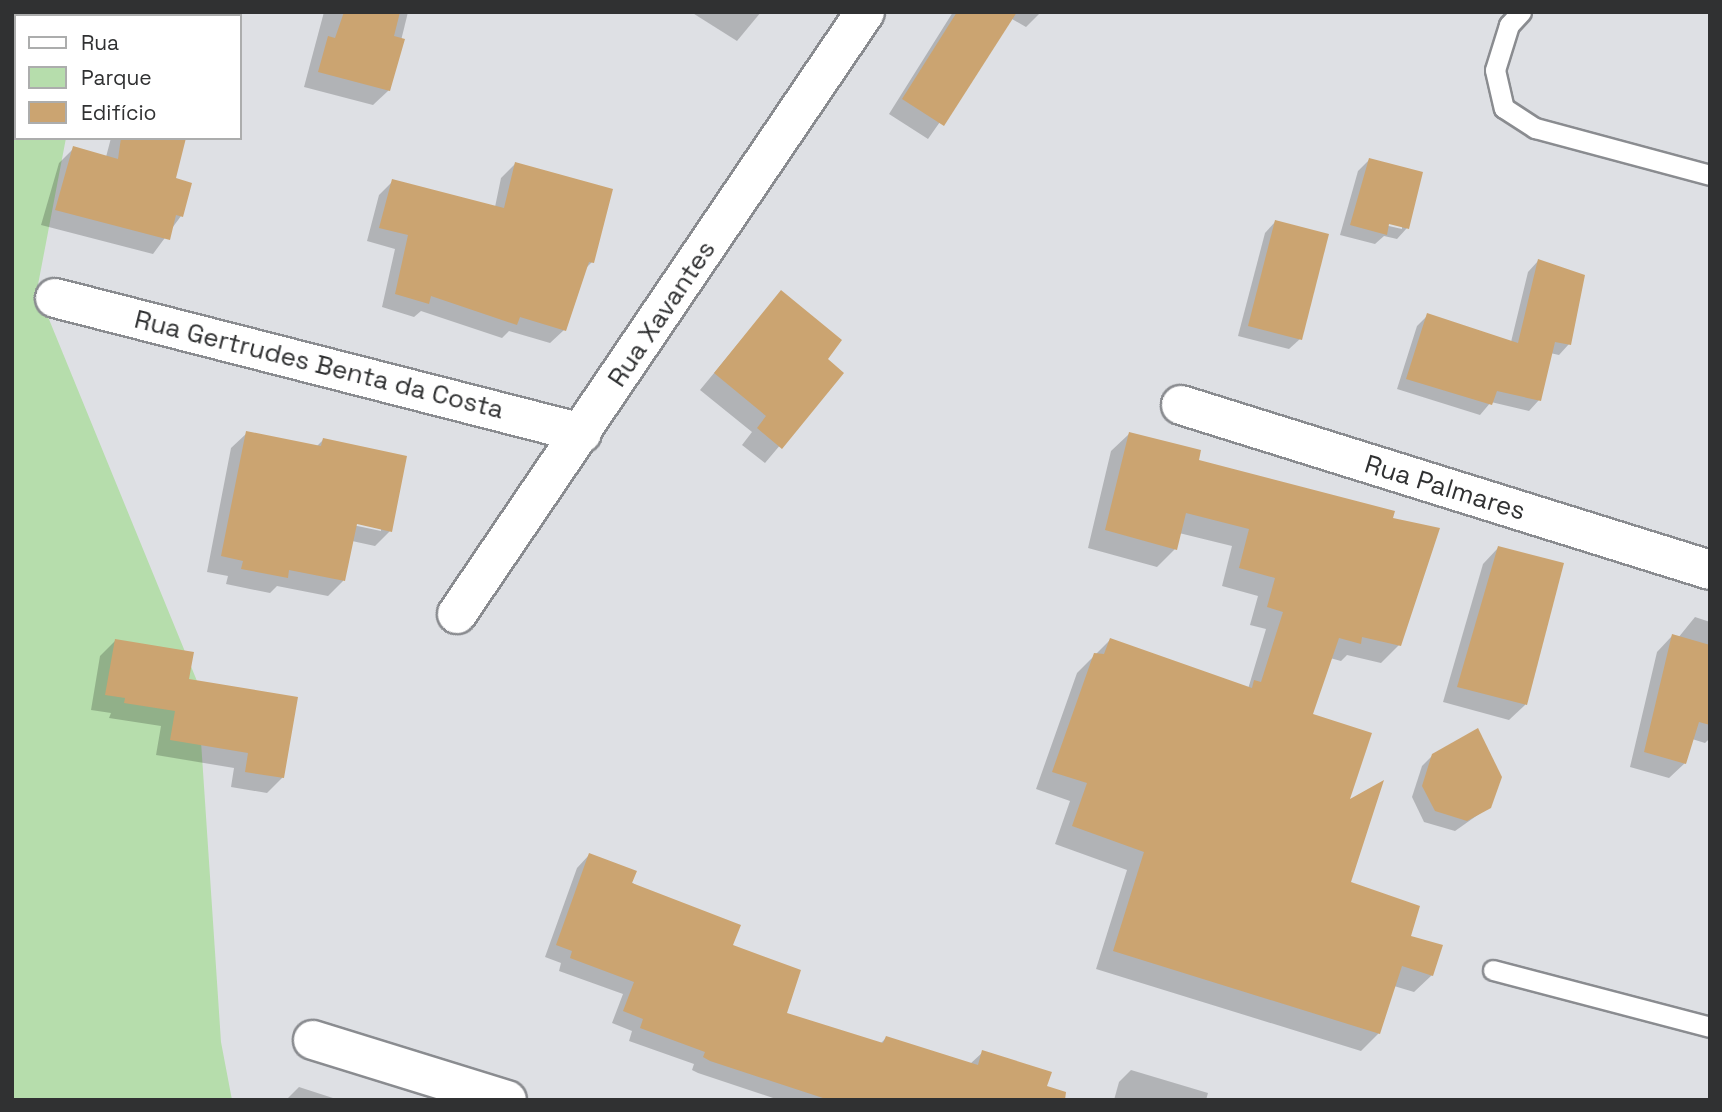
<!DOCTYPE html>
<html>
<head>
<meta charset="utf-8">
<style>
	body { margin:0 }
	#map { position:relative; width:1722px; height:1112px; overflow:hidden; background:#dee0e4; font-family:"Space Grotesk",sans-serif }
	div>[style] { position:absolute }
	.green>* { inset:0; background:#b6ddac }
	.shadow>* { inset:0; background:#0003 }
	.building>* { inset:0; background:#cba471 }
	.roads { filter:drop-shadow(2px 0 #8a8c90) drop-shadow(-2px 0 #8a8c90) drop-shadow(0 2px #8a8c90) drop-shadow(0 -2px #8a8c90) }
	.lane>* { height:19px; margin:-9.5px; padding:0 9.5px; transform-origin:9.5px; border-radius:9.5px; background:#fff }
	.street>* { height:38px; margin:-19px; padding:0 19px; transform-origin:19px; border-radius:19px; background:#fff }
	span { translate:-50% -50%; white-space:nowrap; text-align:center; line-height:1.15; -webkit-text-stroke:5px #fff; paint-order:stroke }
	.street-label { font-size:26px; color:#303132 }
	.frame { position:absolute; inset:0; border:14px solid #303132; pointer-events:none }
	.legend { position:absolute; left:14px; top:14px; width:228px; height:126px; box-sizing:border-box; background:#fff; border:2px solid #acadad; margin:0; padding:9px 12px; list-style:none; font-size:21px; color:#303132 }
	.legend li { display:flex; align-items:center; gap:14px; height:35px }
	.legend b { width:35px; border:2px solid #acadad }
</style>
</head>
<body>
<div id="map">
	<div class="green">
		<i style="clip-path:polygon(12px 12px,92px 12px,16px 16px,16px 138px,66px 138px,37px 290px,197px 681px,221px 1042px,232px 1100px,12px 1100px)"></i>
	</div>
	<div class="shadow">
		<i style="clip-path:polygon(167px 12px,176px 12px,191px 16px,164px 16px)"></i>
		<i style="clip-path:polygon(324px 12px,408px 12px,389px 90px,373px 105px,304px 87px)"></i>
		<i style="clip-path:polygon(691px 12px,761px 12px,737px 41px)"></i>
		<i style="clip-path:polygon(953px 12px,1041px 12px,1026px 27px,1012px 19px,928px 139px,889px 114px)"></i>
		<i style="clip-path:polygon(111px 138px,184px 138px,173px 180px,190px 184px,181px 216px,153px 254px,41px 225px,59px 163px,74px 148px,106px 157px)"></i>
		<i style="clip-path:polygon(evenodd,1369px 160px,1407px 228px,1397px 239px,1384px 236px,1375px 244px,1340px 235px,1358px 171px,1369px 160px,1381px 220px,1402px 226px,1402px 229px,1380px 224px,1381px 220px)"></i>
		<i style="clip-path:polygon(515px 164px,592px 262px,584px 270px,564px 330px,550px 343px,509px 331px,502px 338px,421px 311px,414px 317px,382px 307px,395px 249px,367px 241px,379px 195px,393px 181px,495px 207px,501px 178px)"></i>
		<i style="clip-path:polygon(1275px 222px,1300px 339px,1289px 349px,1238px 336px,1265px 233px)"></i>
		<i style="clip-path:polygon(1538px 261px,1569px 344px,1559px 355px,1550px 353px,1539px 400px,1529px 411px,1491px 402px,1480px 415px,1397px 389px,1417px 326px,1428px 315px,1511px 342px,1528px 272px)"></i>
		<i style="clip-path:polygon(781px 292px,826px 359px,841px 373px,765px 463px,742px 445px,752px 432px,700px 390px)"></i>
		<i style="clip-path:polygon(evenodd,247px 433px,316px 447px,323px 440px,390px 531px,375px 546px,352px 541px,343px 581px,328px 596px,277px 586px,270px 593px,226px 584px,228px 576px,207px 572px,231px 448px,247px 433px,349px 521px,381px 528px,381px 531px,348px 524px,349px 521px)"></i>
		<i style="clip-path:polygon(1129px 434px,1197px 461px,1391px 520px,1399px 645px,1381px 663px,1347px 655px,1341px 661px,1330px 658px,1311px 715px,1347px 803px,1349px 883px,1409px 937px,1432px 975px,1414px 992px,1394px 986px,1379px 1033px,1361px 1051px,1096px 969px,1127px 870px,1055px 844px,1070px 801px,1036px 789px,1077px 673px,1110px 640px,1248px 689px,1266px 629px,1250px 625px,1258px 596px,1222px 586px,1232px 546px,1179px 533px,1175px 549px,1157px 567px,1088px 548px,1111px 451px)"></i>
		<i style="clip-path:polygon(1498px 548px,1561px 564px,1525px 705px,1509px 720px,1443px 702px,1483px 564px)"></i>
		<i style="clip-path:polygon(1695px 617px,1710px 622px,1710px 738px,1705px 743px,1692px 739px,1685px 763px,1669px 778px,1630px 767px,1657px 652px,1672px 636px,1678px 638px)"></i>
		<i style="clip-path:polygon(116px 640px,187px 681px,283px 777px,267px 793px,231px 787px,234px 768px,156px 755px,161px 726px,109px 718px,111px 713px,91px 710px,100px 656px)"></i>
		<i style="clip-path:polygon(1433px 755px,1489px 807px,1455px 831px,1424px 822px,1412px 797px,1422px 766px)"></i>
		<i style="clip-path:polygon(589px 855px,731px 946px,784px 1015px,880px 1044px,886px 1038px,970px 1064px,983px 1052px,1047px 1100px,779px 1100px,698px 1073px,692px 1070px,694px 1064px,629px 1041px,632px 1031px,612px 1023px,623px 994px,559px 971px,561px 963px,545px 957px,577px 868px)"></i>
		<i style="clip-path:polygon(1131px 1070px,1208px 1093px,1206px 1100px,1114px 1100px,1119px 1082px)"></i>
		<i style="clip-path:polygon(299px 1087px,339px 1100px,286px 1100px)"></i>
	</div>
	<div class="building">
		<i style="clip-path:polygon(344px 12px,400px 12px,394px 36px,405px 39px,390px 91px,318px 72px,328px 36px,335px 38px)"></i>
		<i style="clip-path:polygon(957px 12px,1017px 12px,944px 126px,902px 99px)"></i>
		<i style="clip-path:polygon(121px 138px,186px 138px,176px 178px,192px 183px,183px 217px,176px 215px,170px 240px,55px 210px,73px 146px,118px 159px)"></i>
		<i style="clip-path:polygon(1369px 158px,1423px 172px,1409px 229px,1389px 224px,1387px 235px,1350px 225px)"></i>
		<i style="clip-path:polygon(515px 162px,613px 189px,594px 263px,589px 262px,566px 331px,520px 317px,517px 325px,431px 296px,429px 304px,395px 294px,408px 235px,379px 228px,392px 179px,504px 208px)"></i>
		<i style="clip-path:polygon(1275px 220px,1329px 234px,1302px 340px,1248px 326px)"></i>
		<i style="clip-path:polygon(1538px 259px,1585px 275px,1571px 345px,1555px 342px,1541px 401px,1497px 391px,1492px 405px,1406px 379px,1427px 313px,1518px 343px)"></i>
		<i style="clip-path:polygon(781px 290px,842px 340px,828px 359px,844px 373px,782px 449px,757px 428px,766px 416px,714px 373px)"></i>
		<i style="clip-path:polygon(246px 431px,321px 446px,323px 438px,407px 456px,392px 532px,357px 524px,345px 581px,289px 570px,288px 578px,241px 569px,243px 561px,221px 556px)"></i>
		<i style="clip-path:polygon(1129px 432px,1201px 450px,1199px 460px,1395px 511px,1393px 518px,1440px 528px,1401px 646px,1362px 637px,1361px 644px,1339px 638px,1313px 714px,1372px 733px,1350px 799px,1384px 780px,1351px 882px,1420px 906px,1411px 936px,1443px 945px,1433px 976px,1402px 966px,1380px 1034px,1113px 951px,1144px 852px,1072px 826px,1087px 783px,1052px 772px,1094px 653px,1104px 654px,1110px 638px,1252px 688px,1254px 680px,1261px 682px,1283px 612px,1267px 607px,1275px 578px,1239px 568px,1249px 529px,1186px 513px,1177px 550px,1105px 530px)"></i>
		<i style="clip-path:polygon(1498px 546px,1564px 563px,1527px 705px,1457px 687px)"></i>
		<i style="clip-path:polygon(1672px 634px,1710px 645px,1710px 725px,1699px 722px,1686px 764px,1644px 752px)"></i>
		<i style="clip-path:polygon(115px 639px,194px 652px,189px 679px,298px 697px,284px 778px,245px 772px,248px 753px,170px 740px,175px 711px,124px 703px,125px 698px,105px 695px)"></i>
		<i style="clip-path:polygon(1478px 728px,1502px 777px,1491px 808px,1467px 821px,1435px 811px,1422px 786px,1432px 754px)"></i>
		<i style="clip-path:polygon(589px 853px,637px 871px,632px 883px,741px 925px,733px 945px,801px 970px,787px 1013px,883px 1043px,886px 1036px,978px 1065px,982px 1050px,1052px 1072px,1047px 1086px,1066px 1092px,1065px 1100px,829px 1100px,710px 1061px,703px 1057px,705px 1052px,640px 1028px,643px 1019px,623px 1011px,634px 982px,570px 958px,572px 951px,556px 945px)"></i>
	</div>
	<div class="roads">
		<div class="lane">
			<i style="left:1521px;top:12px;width:18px;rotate:133deg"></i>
			<i style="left:1509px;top:25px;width:47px;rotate:107.3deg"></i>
			<i style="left:1495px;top:70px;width:39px;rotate:77deg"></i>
			<i style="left:1504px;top:108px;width:37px;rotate:33deg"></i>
			<i style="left:1535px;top:128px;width:181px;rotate:15deg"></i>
			<i style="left:1493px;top:970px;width:224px;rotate:14.7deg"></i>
		</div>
		<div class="street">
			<i style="left:55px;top:298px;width:544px;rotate:14.37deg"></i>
			<i style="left:1181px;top:405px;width:554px;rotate:17.32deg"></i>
			<i style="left:457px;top:614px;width:727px;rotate:-55.87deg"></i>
			<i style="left:313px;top:1040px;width:203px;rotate:17.2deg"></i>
		</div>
	</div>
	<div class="street-label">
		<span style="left:662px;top:314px;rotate:-56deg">Rua Xavantes</span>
		<span style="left:319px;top:365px;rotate:14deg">Rua Gertrudes Benta da Costa</span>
		<span style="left:1445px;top:488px;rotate:17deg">Rua Palmares</span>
	</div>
	<div class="frame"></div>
	<ul class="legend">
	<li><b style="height:9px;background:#fff"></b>Rua</li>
	<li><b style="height:19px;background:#b6ddac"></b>Parque</li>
	<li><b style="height:19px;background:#cba471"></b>Edifício</li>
	</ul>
</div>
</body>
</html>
